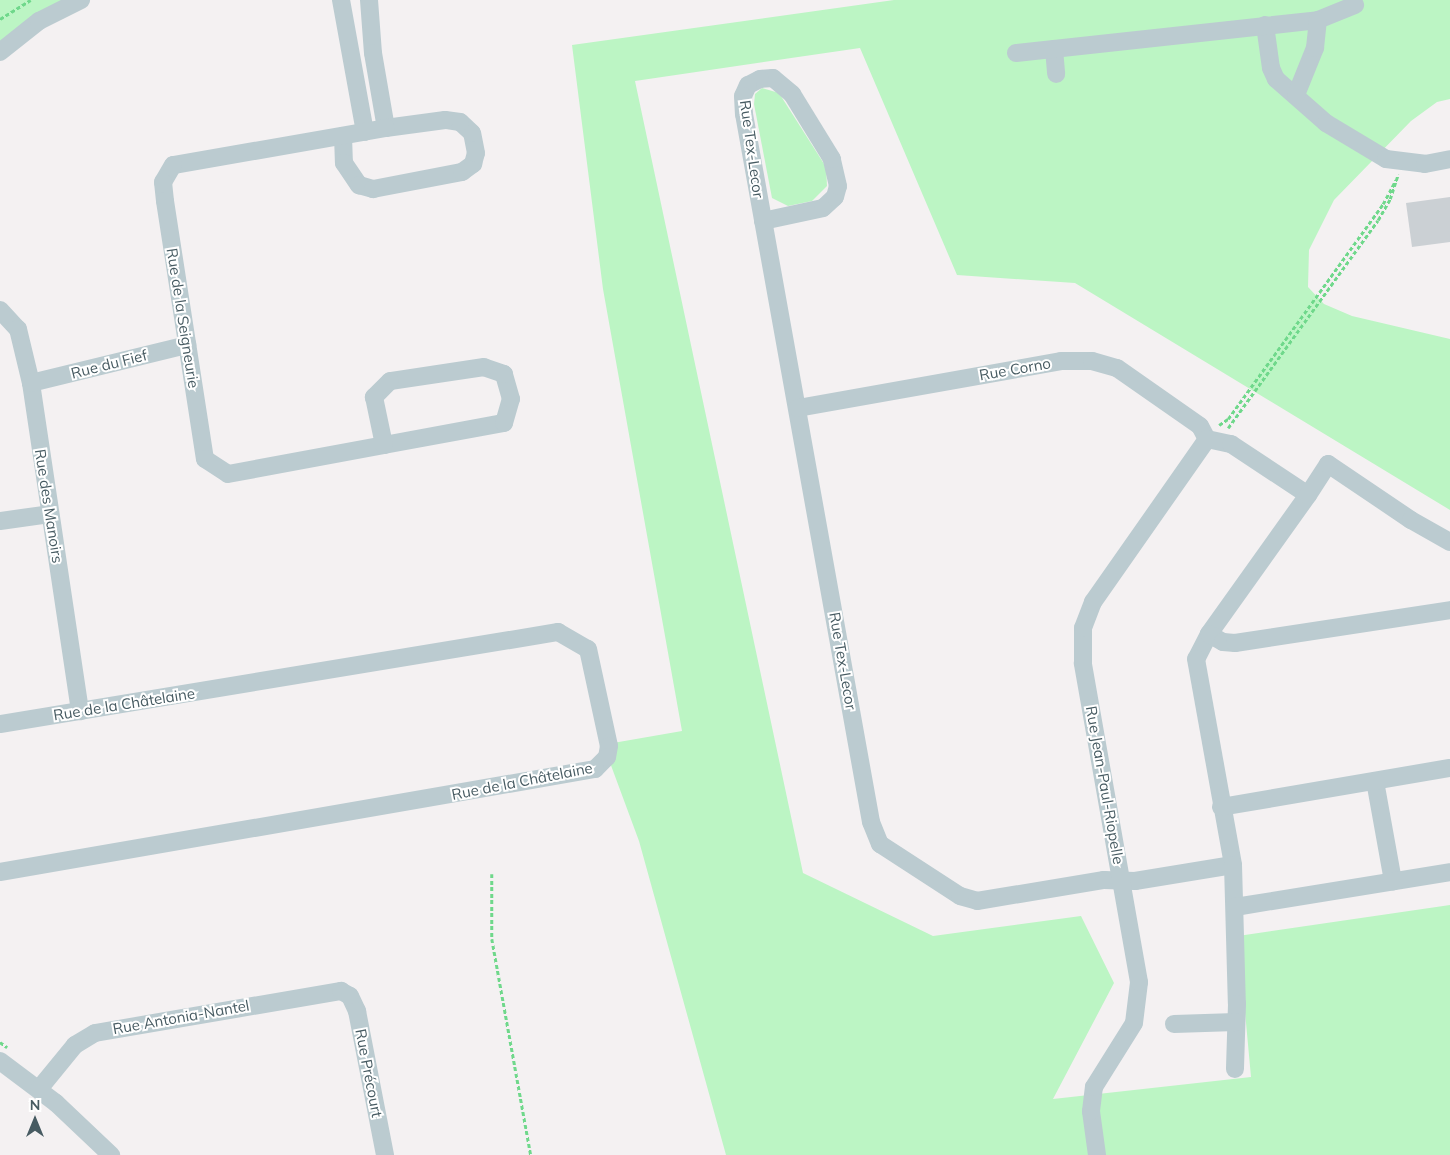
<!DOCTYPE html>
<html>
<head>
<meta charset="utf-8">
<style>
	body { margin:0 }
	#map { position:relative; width:1450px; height:1155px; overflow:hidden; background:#f4f1f2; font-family:Mulish,sans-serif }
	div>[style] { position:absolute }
	.green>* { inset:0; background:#bcf5c4 }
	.building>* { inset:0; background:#cbd0d4 }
	.path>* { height:2.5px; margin-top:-1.25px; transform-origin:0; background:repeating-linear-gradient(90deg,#6fd88b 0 4px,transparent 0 6.5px) }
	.minor>* { height:18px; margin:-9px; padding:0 9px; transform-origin:9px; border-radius:9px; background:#bbcbd0 }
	span { translate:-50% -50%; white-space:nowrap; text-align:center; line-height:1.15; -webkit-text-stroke:4px #fff; paint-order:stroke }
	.street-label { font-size:15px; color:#475b62 }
	.north { position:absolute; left:10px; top:1095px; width:50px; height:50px; -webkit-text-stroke:4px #fff; paint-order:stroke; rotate:0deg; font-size:14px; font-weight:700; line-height:20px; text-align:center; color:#475b62 }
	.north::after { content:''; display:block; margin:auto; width:18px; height:22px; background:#475b62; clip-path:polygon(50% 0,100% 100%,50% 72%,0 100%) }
</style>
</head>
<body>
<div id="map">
	<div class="green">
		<i style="clip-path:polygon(0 0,81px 0,0 52px)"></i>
		<i style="clip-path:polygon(894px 0,1450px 0,1450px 99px,1437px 102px,1411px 121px,1334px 200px,1309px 250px,1308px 287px,1324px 304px,1352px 316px,1450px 339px,1450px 510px,1075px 283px,957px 275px,860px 48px,635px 81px,803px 873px,933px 936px,1081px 916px,1114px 983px,1053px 1099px,1251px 1077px,1238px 936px,1450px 905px,1450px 1155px,726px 1155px,639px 841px,609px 760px,613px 743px,682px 731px,603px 289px,572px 45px)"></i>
		<i style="clip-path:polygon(762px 88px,779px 93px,826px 167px,827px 186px,812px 201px,788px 206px,772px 198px,754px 104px,755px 94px)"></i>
	</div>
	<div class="building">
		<i style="clip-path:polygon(1450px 197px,1450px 242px,1412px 247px,1406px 203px)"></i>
	</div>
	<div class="path">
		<i style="left:0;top:19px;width:36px;rotate:-32deg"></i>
		<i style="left:1219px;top:425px;width:11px;rotate:-34deg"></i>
		<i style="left:1228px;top:419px;width:265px;rotate:-54.2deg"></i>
		<i style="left:1383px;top:204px;width:27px;rotate:-62deg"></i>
		<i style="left:1228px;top:428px;width:256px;rotate:-54.2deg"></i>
		<i style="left:1378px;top:220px;width:24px;rotate:-60deg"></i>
		<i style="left:1390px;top:199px;width:26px;rotate:-72deg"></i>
		<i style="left:492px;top:874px;width:65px;rotate:90deg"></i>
		<i style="left:492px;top:939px;width:219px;rotate:79.8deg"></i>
		<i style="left:0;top:1042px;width:9px;rotate:36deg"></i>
	</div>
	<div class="minor">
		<i style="left:341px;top:0;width:134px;rotate:79.7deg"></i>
		<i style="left:369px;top:0;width:53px;rotate:85.7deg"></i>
		<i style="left:373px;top:53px;width:76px;rotate:80.2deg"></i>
		<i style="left:1265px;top:25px;width:43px;rotate:82.1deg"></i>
		<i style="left:1271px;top:68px;width:12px;rotate:66deg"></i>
		<i style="left:1276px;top:79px;width:67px;rotate:41.3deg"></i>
		<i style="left:1326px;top:123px;width:70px;rotate:31deg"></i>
		<i style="left:1386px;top:159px;width:39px;rotate:7deg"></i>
		<i style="left:1425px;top:164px;width:25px;rotate:-11deg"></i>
		<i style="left:1054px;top:49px;width:25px;rotate:85deg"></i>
		<i style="left:0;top:52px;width:50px;rotate:-38.5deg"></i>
		<i style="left:39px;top:21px;width:47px;rotate:-26.6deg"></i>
		<i style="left:1016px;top:53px;width:304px;rotate:-6.2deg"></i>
		<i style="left:1318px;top:20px;width:40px;rotate:-22deg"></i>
		<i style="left:1296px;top:95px;width:51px;rotate:-68deg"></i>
		<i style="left:1315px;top:48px;width:28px;rotate:-84deg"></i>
		<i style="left:343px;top:136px;width:27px;rotate:88deg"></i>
		<i style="left:344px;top:163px;width:27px;rotate:56deg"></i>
		<i style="left:359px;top:185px;width:15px;rotate:16deg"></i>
		<i style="left:373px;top:189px;width:91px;rotate:-10.8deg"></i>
		<i style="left:462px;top:172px;width:14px;rotate:-36deg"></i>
		<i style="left:473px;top:164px;width:11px;rotate:-75deg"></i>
		<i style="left:476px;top:153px;width:20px;rotate:-101deg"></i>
		<i style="left:472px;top:133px;width:16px;rotate:-137deg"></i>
		<i style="left:460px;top:122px;width:15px;rotate:-172deg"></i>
		<i style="left:445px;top:120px;width:60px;rotate:172.3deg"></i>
		<i style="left:386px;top:128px;width:216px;rotate:170.1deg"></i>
		<i style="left:173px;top:165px;width:20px;rotate:120deg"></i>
		<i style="left:163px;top:182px;width:19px;rotate:84deg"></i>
		<i style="left:165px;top:201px;width:261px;rotate:81.2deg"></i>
		<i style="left:205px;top:459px;width:27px;rotate:33deg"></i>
		<i style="left:228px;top:474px;width:159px;rotate:-10.5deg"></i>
		<i style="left:384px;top:445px;width:122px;rotate:-10.4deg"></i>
		<i style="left:504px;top:423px;width:25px;rotate:-74deg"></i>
		<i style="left:511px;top:399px;width:26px;rotate:-106deg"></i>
		<i style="left:504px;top:374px;width:21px;rotate:-161deg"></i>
		<i style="left:484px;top:367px;width:95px;rotate:171.5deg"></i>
		<i style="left:390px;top:381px;width:23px;rotate:135deg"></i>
		<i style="left:374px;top:397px;width:49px;rotate:78.2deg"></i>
		<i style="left:763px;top:221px;width:61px;rotate:-12.2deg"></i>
		<i style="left:823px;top:208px;width:16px;rotate:-43deg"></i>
		<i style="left:835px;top:197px;width:11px;rotate:-75deg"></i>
		<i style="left:838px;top:186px;width:28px;rotate:-103deg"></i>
		<i style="left:832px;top:159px;width:76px;rotate:-121.6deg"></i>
		<i style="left:792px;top:94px;width:25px;rotate:-140deg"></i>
		<i style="left:773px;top:78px;width:13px;rotate:176deg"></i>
		<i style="left:760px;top:79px;width:13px;rotate:153deg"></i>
		<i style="left:748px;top:85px;width:12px;rotate:114deg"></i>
		<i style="left:743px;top:96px;width:18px;rotate:87deg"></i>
		<i style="left:744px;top:114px;width:719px;rotate:79.83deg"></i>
		<i style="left:871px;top:822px;width:24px;rotate:68deg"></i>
		<i style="left:880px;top:844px;width:95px;rotate:33deg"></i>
		<i style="left:960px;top:896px;width:18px;rotate:16deg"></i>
		<i style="left:977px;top:901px;width:129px;rotate:-9.4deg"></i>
		<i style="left:1104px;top:880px;width:31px;rotate:2deg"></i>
		<i style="left:1135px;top:881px;width:99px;rotate:-9.3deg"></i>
		<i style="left:0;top:310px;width:26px;rotate:47deg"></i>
		<i style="left:18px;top:329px;width:56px;rotate:76.5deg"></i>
		<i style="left:31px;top:383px;width:332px;rotate:81.5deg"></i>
		<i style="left:31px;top:383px;width:161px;rotate:-13.7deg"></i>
		<i style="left:798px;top:408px;width:267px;rotate:-10.1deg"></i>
		<i style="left:1061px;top:361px;width:31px"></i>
		<i style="left:1092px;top:361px;width:26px;rotate:16deg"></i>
		<i style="left:1117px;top:368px;width:101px;rotate:34.9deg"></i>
		<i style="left:1200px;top:426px;width:15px;rotate:62deg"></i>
		<i style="left:1207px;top:439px;width:25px;rotate:12deg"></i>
		<i style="left:1231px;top:444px;width:92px;rotate:33.5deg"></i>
		<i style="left:1308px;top:495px;width:171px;rotate:125.5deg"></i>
		<i style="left:1209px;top:634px;width:28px;rotate:117deg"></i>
		<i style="left:1196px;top:659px;width:209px;rotate:79.8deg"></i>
		<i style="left:1233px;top:865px;width:139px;rotate:88.4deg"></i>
		<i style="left:1237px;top:1004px;width:65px;rotate:91.8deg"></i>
		<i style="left:1308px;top:495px;width:37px;rotate:-57deg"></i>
		<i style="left:1328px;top:464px;width:100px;rotate:34deg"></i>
		<i style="left:1411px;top:520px;width:45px;rotate:29.4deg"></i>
		<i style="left:0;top:521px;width:50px;rotate:-8deg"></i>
		<i style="left:1209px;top:634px;width:16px;rotate:30deg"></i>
		<i style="left:1223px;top:642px;width:12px;rotate:5deg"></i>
		<i style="left:1235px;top:643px;width:218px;rotate:-8.7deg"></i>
		<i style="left:0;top:724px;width:566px;rotate:-9.36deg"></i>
		<i style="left:558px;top:632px;width:34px;rotate:30deg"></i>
		<i style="left:588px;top:649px;width:99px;rotate:77.8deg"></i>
		<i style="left:609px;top:746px;width:11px;rotate:100deg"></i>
		<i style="left:607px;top:757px;width:17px;rotate:135deg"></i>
		<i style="left:595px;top:769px;width:604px;rotate:170.18deg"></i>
		<i style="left:1375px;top:781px;width:102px;rotate:79.8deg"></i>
		<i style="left:1221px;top:807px;width:232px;rotate:-9.7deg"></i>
		<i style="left:1235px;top:907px;width:218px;rotate:-9.2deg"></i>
		<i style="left:1174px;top:1024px;width:62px;rotate:-1.8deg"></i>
		<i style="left:0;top:1061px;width:70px;rotate:36.9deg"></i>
		<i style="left:56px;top:1103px;width:76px;rotate:43.4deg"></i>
		<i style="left:39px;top:1089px;width:57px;rotate:-50.7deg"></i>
		<i style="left:75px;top:1045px;width:23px;rotate:-31deg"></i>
		<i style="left:95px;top:1033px;width:250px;rotate:-9.7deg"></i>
		<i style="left:341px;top:991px;width:10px;rotate:29deg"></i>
		<i style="left:350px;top:996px;width:17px;rotate:65deg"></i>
		<i style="left:357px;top:1011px;width:147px;rotate:79deg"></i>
		<i style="left:1097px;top:1155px;width:44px;rotate:-97.8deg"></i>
		<i style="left:1091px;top:1111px;width:24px;rotate:-83deg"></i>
		<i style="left:1094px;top:1087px;width:75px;rotate:-58deg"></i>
		<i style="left:1134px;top:1023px;width:41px;rotate:-83deg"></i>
		<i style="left:1139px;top:982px;width:324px;rotate:-100deg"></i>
		<i style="left:1083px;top:663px;width:35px;rotate:-90deg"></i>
		<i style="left:1083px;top:628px;width:28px;rotate:-69deg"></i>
		<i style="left:1093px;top:602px;width:199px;rotate:-55deg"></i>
	</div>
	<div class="street-label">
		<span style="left:752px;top:149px;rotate:82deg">Rue Tex-Lecor</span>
		<span style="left:183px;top:318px;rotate:81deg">Rue de la Seigneurie</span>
		<span style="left:109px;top:364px;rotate:-14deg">Rue du Fief</span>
		<span style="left:1015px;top:369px;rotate:-10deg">Rue Corno</span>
		<span style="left:49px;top:506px;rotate:81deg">Rue des Manoirs</span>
		<span style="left:843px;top:661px;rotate:80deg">Rue Tex-Lecor</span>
		<span style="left:124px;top:704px;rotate:-9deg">Rue de la Châtelaine</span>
		<span style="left:522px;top:781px;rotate:-11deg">Rue de la Châtelaine</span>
		<span style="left:1105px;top:785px;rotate:80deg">Rue Jean-Paul-Riopelle</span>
		<span style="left:181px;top:1017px;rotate:-10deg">Rue Antonia-Nantel</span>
		<span style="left:369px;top:1073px;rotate:79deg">Rue Précourt</span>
	</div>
	<div class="north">N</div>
</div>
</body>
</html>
